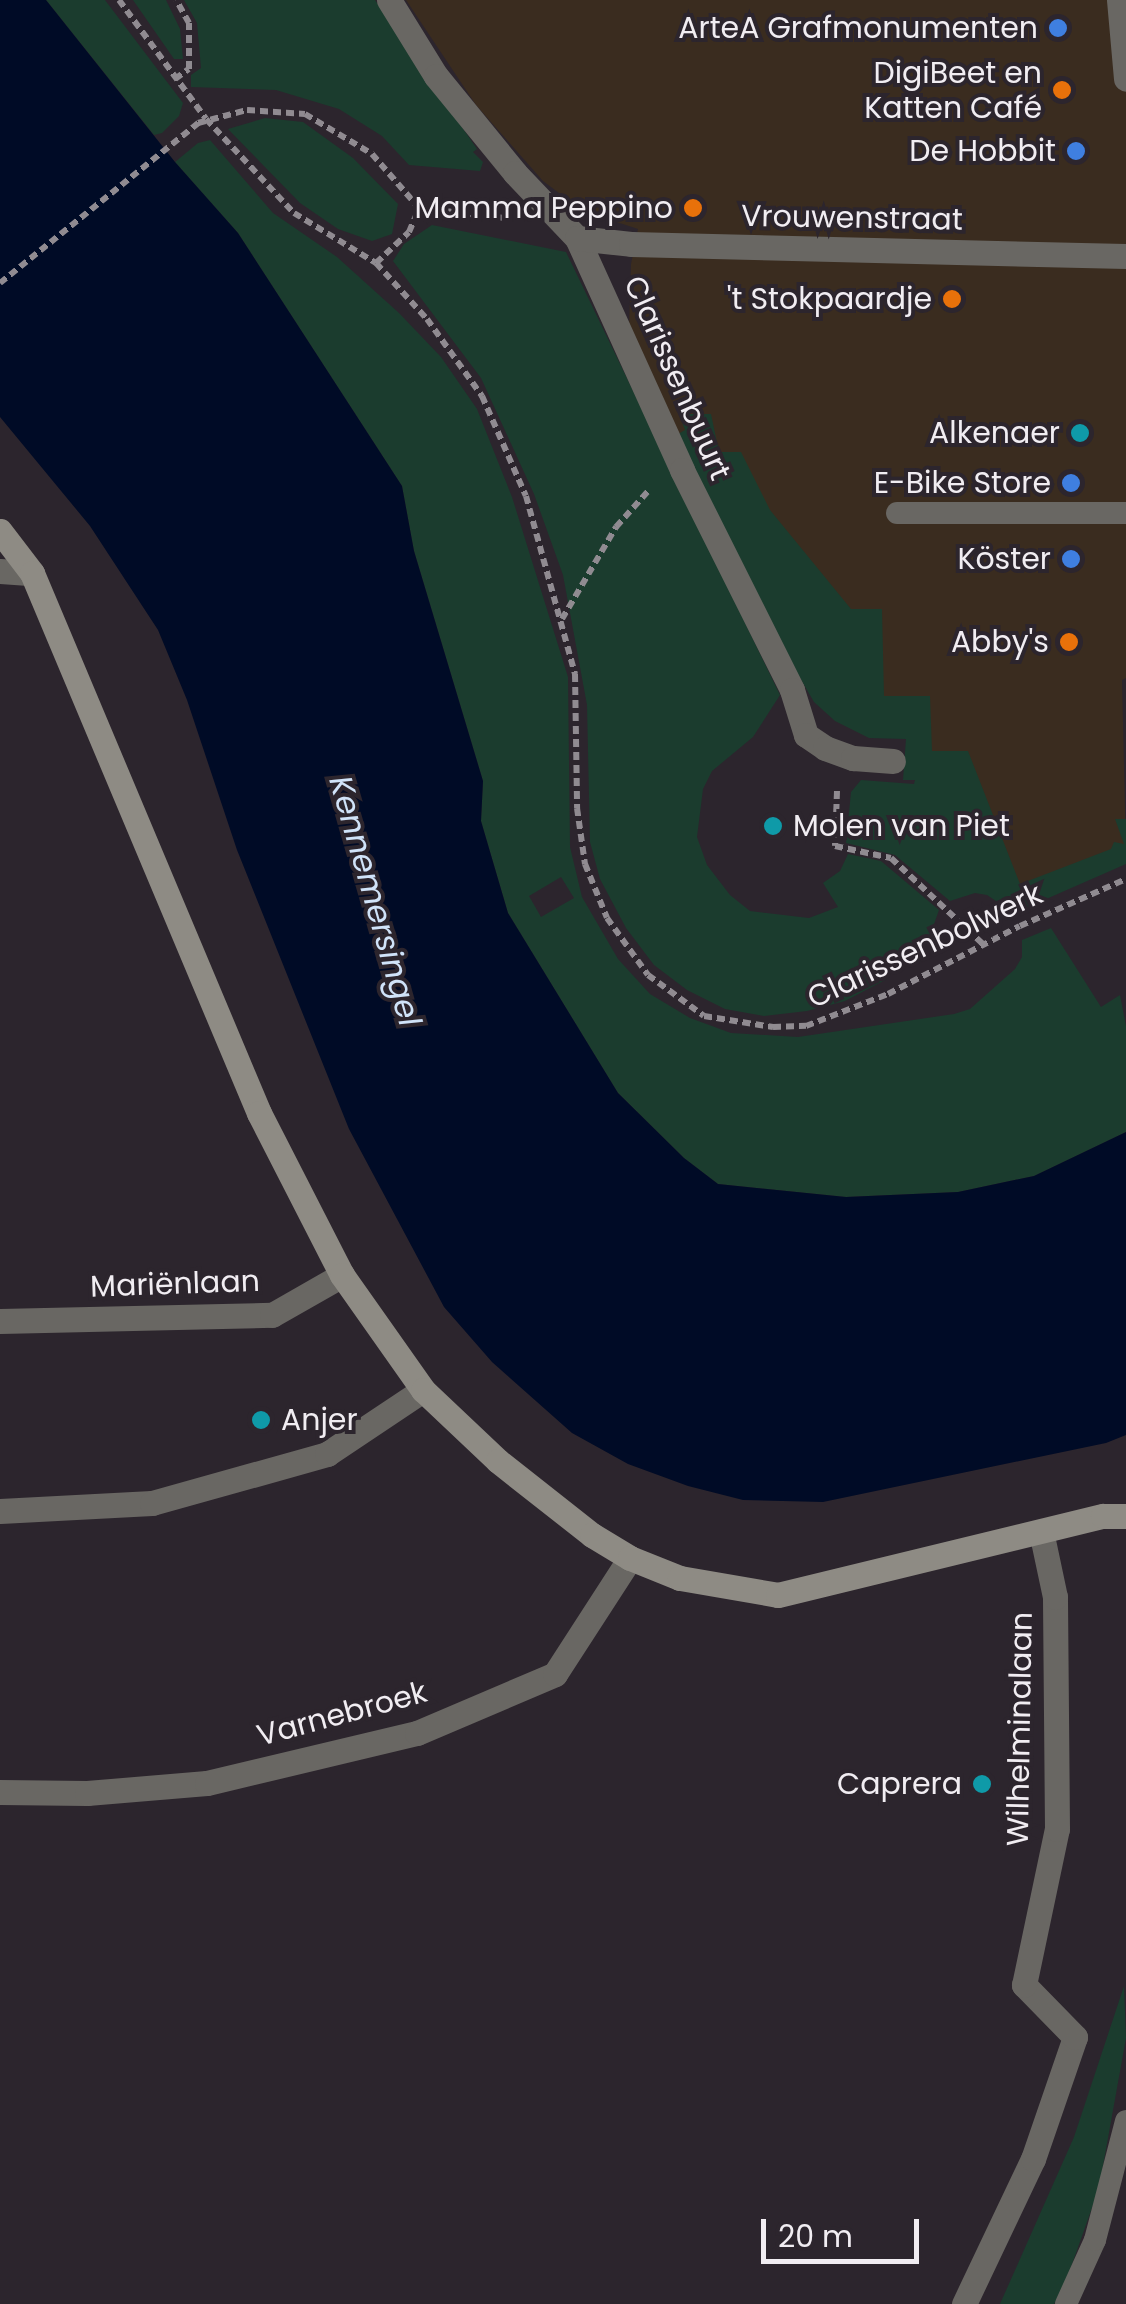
<!DOCTYPE html>
<html>
<head>
<meta charset="utf-8">
<style>
	body { margin:0 }
	#map { position:relative; width:1126px; height:2304px; overflow:hidden; background:#2c252d; font-family:Poppins,sans-serif }
	div>[style] { position:absolute }
	.commercial>* { inset:0; background:#3a2c1f }
	.green>* { inset:0; background:#1b3c2e }
	.water>* { inset:0; background:#000b26 }
	.path>* { height:6px; margin-top:-3px; transform-origin:0; background:repeating-linear-gradient(90deg,#908b91 0 8px,transparent 0 13px) }
	.lane>* { height:22px; margin:-11px; padding:0 11px; transform-origin:11px; border-radius:11px; background:#696763 }
	.street>* { height:25px; margin:-12.5px; padding:0 12.5px; transform-origin:12.5px; border-radius:12.5px; background:#696763 }
	.secondary>* { height:25px; margin:-12.5px; padding:0 12.5px; transform-origin:12.5px; border-radius:12.5px; background:#8e8b84 }
	.dots>* { width:28px; height:28px; translate:-50% -50%; box-sizing:border-box; border:5px solid #2c252d; border-radius:50% }
	span { translate:-50% -50%; white-space:nowrap; text-align:center; line-height:1.15; -webkit-text-stroke:8px #2c252d; paint-order:stroke }
	.poi-label { font-size:30px; color:#f1edf2 }
	.right { translate:-100% -50%; text-align:right }
	.left { translate:0 -50%; text-align:left }
	.street-label { font-size:30px; color:#f1edf2 }
	.water-label { font-size:32px; color:#d0e3f9; font-style:italic }
	.scale { position:absolute; left:761px; top:2219px; width:158px; height:45px; box-sizing:border-box; border:5px solid #f1edf2; border-top:0; padding-left:12px; font-size:30px; line-height:35px; white-space:nowrap; color:#f1edf2; -webkit-text-stroke:8px #2c252d; paint-order:stroke }
</style>
</head>
<body>
<div id="map">
	<div class="commercial">
		<i style="clip-path:polygon(406px 0,1126px 0,1126px 678px,1122px 680px,1126px 853px,1017px 893px,853px 666px,769px 629px,629px 328px,631px 264px,638px 229px,583px 211px,543px 181px,476px 105px)"></i>
	</div>
	<div class="green">
		<i style="clip-path:polygon(46px 0,105px 0,183px 103px,179px 116px,162px 133px,154px 135px)"></i>
		<i style="clip-path:polygon(133px 0,166px 0,180px 29px,183px 59px,174px 59px)"></i>
		<i style="clip-path:polygon(184px 0,375px 0,477px 149px,473px 152px,483px 162px,480px 171px,409px 165px,382px 136px,339px 109px,276px 90px,191px 87px,191px 75px,201px 68px,197px 23px)"></i>
		<i style="clip-path:polygon(265px 118px,303px 122px,353px 158px,398px 204px,392px 234px,372px 241px,338px 229px,300px 203px,228px 129px)"></i>
		<i style="clip-path:polygon(evenodd,210px 140px,273px 213px,337px 257px,399px 313px,441px 357px,477px 409px,512px 497px,568px 677px,570px 847px,582px 897px,618px 959px,650px 994px,690px 1018px,731px 1033px,798px 1037px,954px 1014px,970px 1009px,1015px 969px,1022px 957px,1022px 940px,1051px 928px,1101px 1007px,1120px 995px,1126px 1026px,1126px 1132px,1034px 1176px,958px 1192px,846px 1197px,718px 1184px,684px 1158px,618px 1093px,508px 913px,481px 821px,483px 781px,414px 551px,402px 486px,238px 233px,175px 162px,198px 143px,210px 140px,561px 877px,574px 898px,541px 917px,529px 896px,561px 877px)"></i>
		<i style="clip-path:polygon(432px 225px,566px 252px,780px 695px,753px 737px,712px 771px,703px 789px,697px 837px,707px 865px,730px 895px,750px 911px,809px 918px,838px 907px,823px 883px,840px 871px,848px 854px,881px 861px,939px 910px,928px 941px,895px 964px,887px 979px,845px 1001px,807px 1011px,764px 1016px,725px 1009px,687px 990px,654px 965px,626px 928px,600px 879px,590px 842px,587px 705px,563px 575px,534px 494px,481px 378px,393px 261px,404px 244px)"></i>
		<i style="clip-path:polygon(679px 414px,711px 414px,719px 452px,741px 452px,770px 510px,851px 609px,882px 609px,884px 696px,930px 696px,932px 751px,968px 751px,1020px 884px,1111px 849px,1114px 842px,1124px 844px,1115px 819px,1126px 819px,1126px 864px,1014px 913px,987px 895px,975px 893px,950px 901px,895px 855px,846px 843px,851px 792px,861px 780px,914px 784px,915px 780px,903px 780px,906px 739px,869px 738px,835px 721px,814px 702px,768px 623px,678px 434px,685px 430px)"></i>
		<i style="clip-path:polygon(1124px 1986px,1126px 2038px,1099px 2188px,1065px 2284px,1054px 2304px,1000px 2304px,1074px 2137px)"></i>
	</div>
	<div class="water">
		<i style="clip-path:polygon(0 0,46px 0,175px 162px,238px 233px,402px 486px,414px 551px,483px 781px,481px 821px,508px 913px,618px 1093px,684px 1158px,718px 1184px,846px 1197px,958px 1192px,1034px 1176px,1126px 1132px,1126px 1435px,1106px 1443px,823px 1502px,743px 1500px,688px 1486px,628px 1464px,572px 1433px,492px 1362px,444px 1307px,349px 1129px,237px 850px,187px 700px,158px 630px,90px 526px,0 417px)"></i>
	</div>
	<div class="path">
		<i style="left:119px;top:0;width:147px;rotate:53.8deg"></i>
		<i style="left:206px;top:119px;width:129px;rotate:46.9deg"></i>
		<i style="left:294px;top:213px;width:96px;rotate:31.4deg"></i>
		<i style="left:376px;top:263px;width:76px;rotate:47.7deg"></i>
		<i style="left:427px;top:319px;width:95px;rotate:54.5deg"></i>
		<i style="left:482px;top:396px;width:109px;rotate:66.3deg"></i>
		<i style="left:526px;top:496px;width:185px;rotate:74.6deg"></i>
		<i style="left:575px;top:674px;width:134px;rotate:89.1deg"></i>
		<i style="left:577px;top:808px;width:57px;rotate:81.9deg"></i>
		<i style="left:585px;top:864px;width:58px;rotate:67.8deg"></i>
		<i style="left:607px;top:918px;width:70px;rotate:54.3deg"></i>
		<i style="left:648px;top:975px;width:69px;rotate:36.2deg"></i>
		<i style="left:704px;top:1016px;width:70px;rotate:9.1deg"></i>
		<i style="left:773px;top:1027px;width:33px;rotate:-2deg"></i>
		<i style="left:806px;top:1026px;width:88px;rotate:-21.3deg"></i>
		<i style="left:888px;top:994px;width:148px;rotate:-27.3deg"></i>
		<i style="left:1020px;top:926px;width:116px;rotate:-23.9deg"></i>
		<i style="left:175px;top:79px;width:17px;rotate:-36deg"></i>
		<i style="left:189px;top:69px;width:46px;rotate:-90deg"></i>
		<i style="left:189px;top:23px;width:26px;rotate:-119deg"></i>
		<i style="left:376px;top:263px;width:45px;rotate:-43.2deg"></i>
		<i style="left:409px;top:232px;width:26px;rotate:-67deg"></i>
		<i style="left:0;top:283px;width:255px;rotate:-38.9deg"></i>
		<i style="left:198px;top:123px;width:51px;rotate:-14.9deg"></i>
		<i style="left:247px;top:110px;width:58px;rotate:3.9deg"></i>
		<i style="left:305px;top:114px;width:78px;rotate:30.8deg"></i>
		<i style="left:372px;top:154px;width:72px;rotate:49deg"></i>
		<i style="left:419px;top:208px;width:86px;rotate:6.7deg"></i>
		<i style="left:562px;top:619px;width:107px;rotate:-59.6deg"></i>
		<i style="left:616px;top:527px;width:51px;rotate:-48.2deg"></i>
		<i style="left:837px;top:791px;width:55px;rotate:92.1deg"></i>
		<i style="left:835px;top:846px;width:57px;rotate:12.1deg"></i>
		<i style="left:891px;top:858px;width:127px;rotate:43.1deg"></i>
	</div>
	<div class="lane">
		<i style="left:897px;top:513px;width:229px"></i>
		<i style="left:1066px;top:2304px;width:70px;rotate:-65.6deg"></i>
		<i style="left:1095px;top:2240px;width:123px;rotate:-75.4deg"></i>
	</div>
	<div class="street">
		<i style="left:389px;top:0;width:89px;rotate:58.3deg"></i>
		<i style="left:436px;top:76px;width:125px;rotate:50.8deg"></i>
		<i style="left:515px;top:173px;width:90px;rotate:46.4deg"></i>
		<i style="left:577px;top:238px;width:255px;rotate:65.6deg"></i>
		<i style="left:682px;top:470px;width:246px;rotate:63.4deg"></i>
		<i style="left:792px;top:690px;width:47px;rotate:72.7deg"></i>
		<i style="left:806px;top:735px;width:23px;rotate:34deg"></i>
		<i style="left:825px;top:748px;width:30px;rotate:20deg"></i>
		<i style="left:853px;top:758px;width:40px;rotate:4.3deg"></i>
		<i style="left:1119px;top:0;width:79px;rotate:84.9deg"></i>
		<i style="left:577px;top:238px;width:54px;rotate:6.3deg"></i>
		<i style="left:631px;top:244px;width:495px;rotate:1.4deg"></i>
		<i style="left:0;top:571px;width:32px;rotate:4deg"></i>
		<i style="left:0;top:1321px;width:272px;rotate:-1.3deg"></i>
		<i style="left:272px;top:1315px;width:81px;rotate:-29.7deg"></i>
		<i style="left:0;top:1511px;width:152px;rotate:-3deg"></i>
		<i style="left:152px;top:1503px;width:182px;rotate:-15.6deg"></i>
		<i style="left:327px;top:1454px;width:115px;rotate:-33.7deg"></i>
		<i style="left:0;top:1792px;width:87px;rotate:0.7deg"></i>
		<i style="left:87px;top:1793px;width:120px;rotate:-4.8deg"></i>
		<i style="left:207px;top:1783px;width:216px;rotate:-13.4deg"></i>
		<i style="left:417px;top:1733px;width:150px;rotate:-23.1deg"></i>
		<i style="left:555px;top:1674px;width:138px;rotate:-57.1deg"></i>
		<i style="left:964px;top:2304px;width:161px;rotate:-64.6deg"></i>
		<i style="left:1033px;top:2159px;width:129px;rotate:-71deg"></i>
		<i style="left:1075px;top:2037px;width:73px;rotate:-134.4deg"></i>
		<i style="left:1024px;top:1985px;width:159px;rotate:-78.1deg"></i>
		<i style="left:1057px;top:1829px;width:232px;rotate:-90.5deg"></i>
		<i style="left:1055px;top:1597px;width:67px;rotate:-102deg"></i>
	</div>
	<div class="secondary">
		<i style="left:0;top:531px;width:53px;rotate:52.7deg"></i>
		<i style="left:32px;top:573px;width:586px;rotate:67.2deg"></i>
		<i style="left:259px;top:1113px;width:182px;rotate:62.9deg"></i>
		<i style="left:342px;top:1275px;width:141px;rotate:54.8deg"></i>
		<i style="left:423px;top:1390px;width:103px;rotate:43.4deg"></i>
		<i style="left:498px;top:1461px;width:120px;rotate:38.2deg"></i>
		<i style="left:592px;top:1535px;width:44px;rotate:31.2deg"></i>
		<i style="left:630px;top:1558px;width:54px;rotate:21.8deg"></i>
		<i style="left:680px;top:1578px;width:99px;rotate:9.8deg"></i>
		<i style="left:778px;top:1595px;width:334px;rotate:-13.7deg"></i>
		<i style="left:1103px;top:1516px;width:23px"></i>
	</div>
	<div class="dots">
		<i style="left:1058px;top:28px;background:#3f7fe0"></i>
		<i style="left:1062px;top:90px;background:#e8710a"></i>
		<i style="left:1076px;top:151px;background:#3f7fe0"></i>
		<i style="left:693px;top:208px;background:#e8710a"></i>
		<i style="left:952px;top:299px;background:#e8710a"></i>
		<i style="left:1080px;top:433px;background:#0f9aa8"></i>
		<i style="left:1071px;top:483px;background:#3f7fe0"></i>
		<i style="left:1071px;top:559px;background:#3f7fe0"></i>
		<i style="left:1069px;top:642px;background:#e8710a"></i>
		<i style="left:773px;top:826px;background:#0f9aa8"></i>
		<i style="left:261px;top:1420px;background:#0f9aa8"></i>
		<i style="left:982px;top:1784px;background:#0f9aa8"></i>
	</div>
	<div class="poi-label">
		<span class="right" style="left:1038px;top:28px">ArteA Grafmonumenten</span>
		<span class="right" style="left:1042px;top:90px">DigiBeet en<br>Katten Café</span>
		<span class="right" style="left:1056px;top:151px">De Hobbit</span>
		<span class="right" style="left:673px;top:208px">Mamma Peppino</span>
		<span class="right" style="left:932px;top:299px">'t Stokpaardje</span>
		<span class="right" style="left:1060px;top:433px">Alkenaer</span>
		<span class="right" style="left:1051px;top:483px">E-Bike Store</span>
		<span class="right" style="left:1051px;top:559px">Köster</span>
		<span class="right" style="left:1049px;top:642px">Abby's</span>
		<span class="left" style="left:793px;top:826px">Molen van Piet</span>
		<span class="left" style="left:281px;top:1420px">Anjer</span>
		<span class="right" style="left:962px;top:1784px">Caprera</span>
	</div>
	<div class="street-label">
		<span style="left:852px;top:218px;rotate:1deg">Vrouwenstraat</span>
		<span style="left:677px;top:378px;rotate:66deg">Clarissenbuurt</span>
		<span style="left:925px;top:946px;rotate:-25deg">Clarissenbolwerk</span>
		<span style="left:175px;top:1284px;rotate:-2deg">Mariënlaan</span>
		<span style="left:342px;top:1714px;rotate:-15deg">Varnebroek</span>
		<span style="left:1020px;top:1729px;rotate:-89deg">Wilhelminalaan</span>
	</div>
	<div class="water-label">
		<span style="left:375px;top:901px;rotate:74deg">Kennemersingel</span>
	</div>
	<div class="scale">20 m</div>
</div>
</body>
</html>
